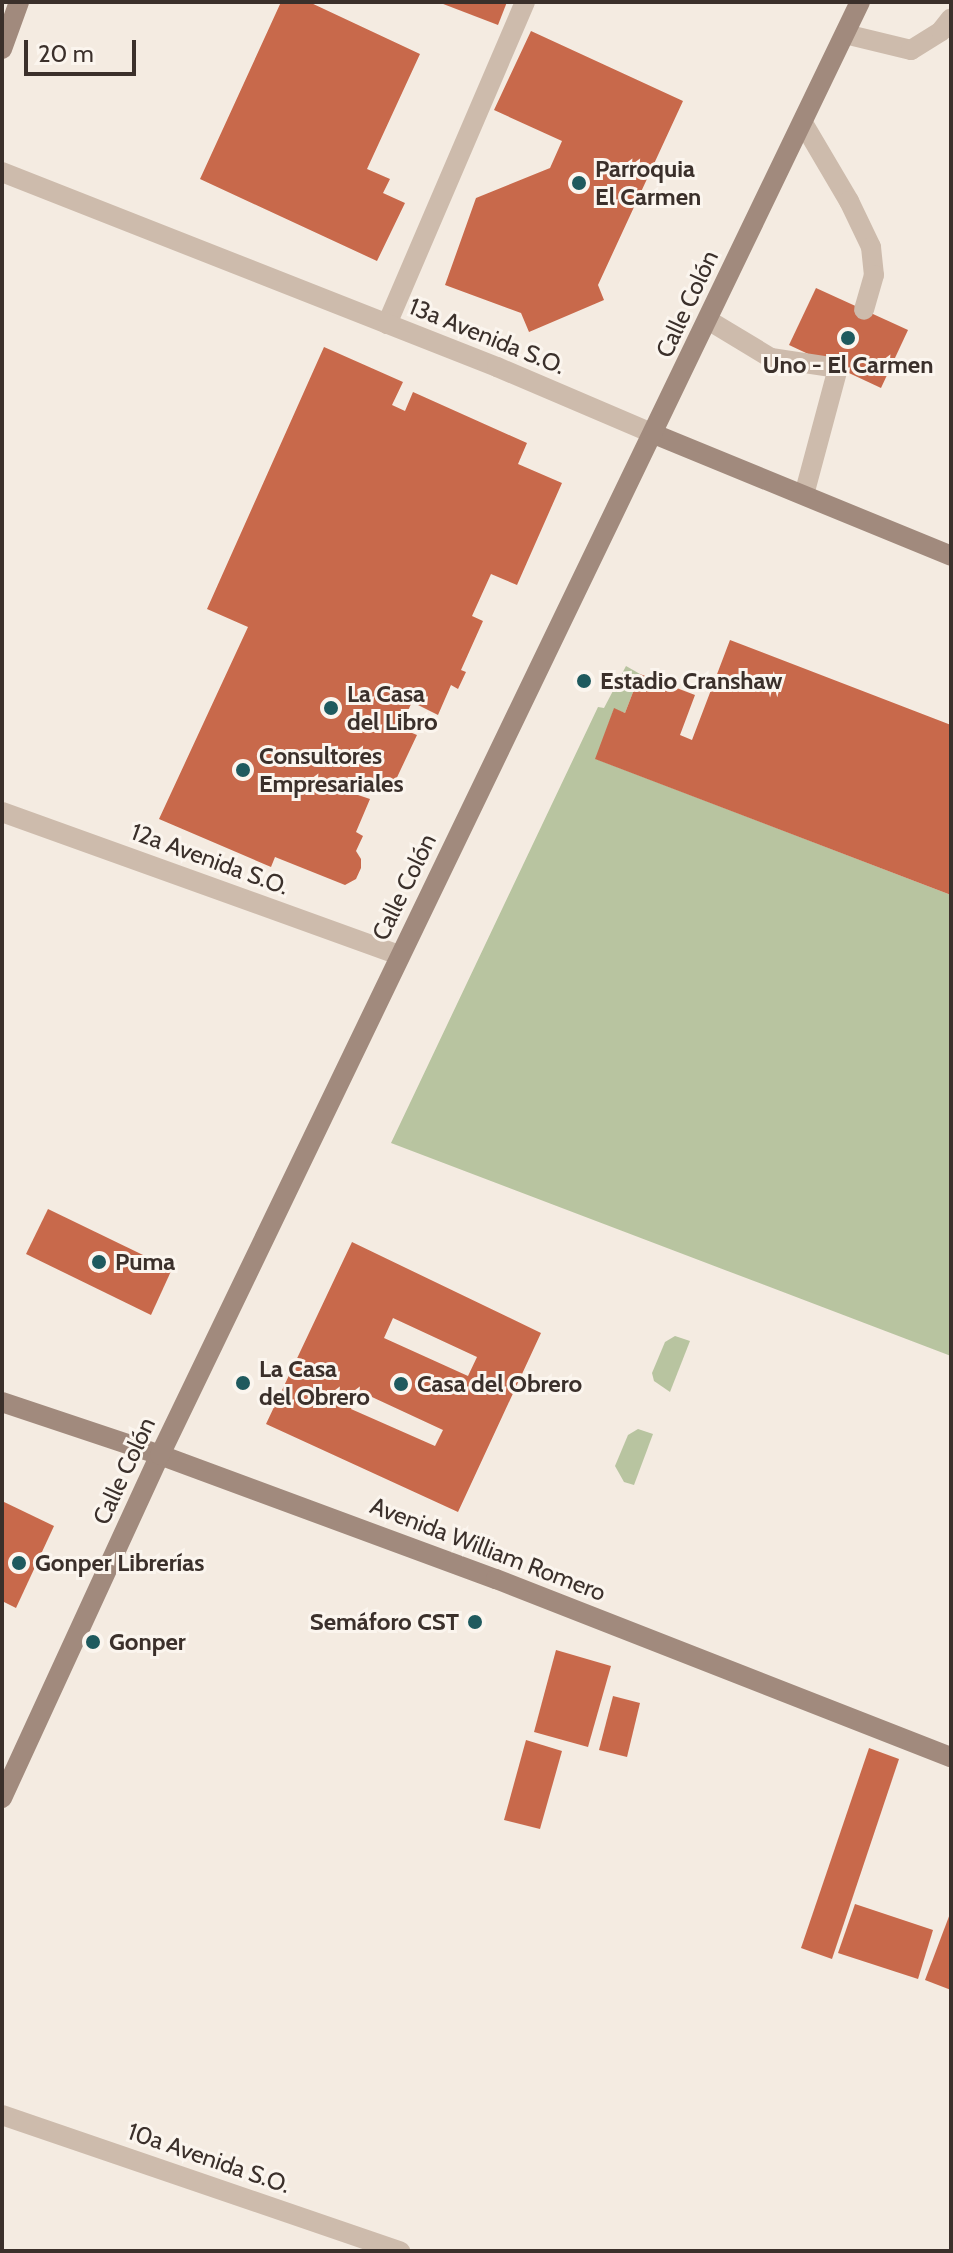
<!DOCTYPE html>
<html>
<head>
<meta charset="utf-8">
<style>
	body { margin:0 }
	#map { position:relative; width:953px; height:2253px; overflow:hidden; background:#f4ebe1; font-family:Cabin,sans-serif }
	div>[style] { position:absolute }
	.green>* { inset:0; background:#b8c4a0 }
	.building>* { inset:0; background:#c8694b }
	.lane>* { height:20px; margin:-10px; padding:0 10px; transform-origin:10px; border-radius:10px; background:#cdbbac }
	.street>* { height:20px; margin:-10px; padding:0 10px; transform-origin:10px; border-radius:10px; background:#cdbbac }
	.secondary>* { height:20px; margin:-10px; padding:0 10px; transform-origin:10px; border-radius:10px; background:#a18a7d }
	.dots>* { width:22px; height:22px; translate:-50% -50%; box-sizing:border-box; border:4px solid #fbf5ee; border-radius:50% }
	span { translate:-50% -50%; white-space:nowrap; text-align:center; line-height:1.15; -webkit-text-stroke:6px #fbf5ee; paint-order:stroke }
	.poi-label { font-size:24px; color:#3b302b; font-weight:700 }
	.left { translate:0 -50%; text-align:left }
	.right { translate:-100% -50%; text-align:right }
	.street-label { font-size:24px; color:#3b302b }
	.frame { position:absolute; inset:0; border:4px solid #3b302b; pointer-events:none }
	.scale { position:absolute; left:24px; top:40px; width:112px; height:36px; box-sizing:border-box; border:4px solid #3b302b; border-top:0; padding-left:10px; font-size:24px; line-height:28px; white-space:nowrap; color:#3b302b; -webkit-text-stroke:6px #fbf5ee; paint-order:stroke }
</style>
</head>
<body>
<div id="map">
	<div class="green">
		<i style="clip-path:polygon(626px 666px,640px 674px,625px 713px,614px 709px,596px 759px,951px 895px,951px 1356px,391px 1143px,598px 707px,604px 708px)"></i>
		<i style="clip-path:polygon(675px 1336px,690px 1341px,670px 1392px,654px 1381px,652px 1373px,665px 1342px)"></i>
		<i style="clip-path:polygon(638px 1429px,653px 1434px,634px 1485px,624px 1482px,615px 1466px,628px 1435px)"></i>
	</div>
	<div class="building">
		<i style="clip-path:polygon(281px 2px,309px 2px,420px 54px,367px 169px,390px 179px,383px 193px,405px 203px,377px 261px,200px 179px)"></i>
		<i style="clip-path:polygon(438px 2px,507px 2px,498px 25px)"></i>
		<i style="clip-path:polygon(531px 31px,683px 101px,598px 285px,604px 300px,529px 332px,521px 313px,445px 285px,476px 198px,550px 168px,562px 141px,494px 110px)"></i>
		<i style="clip-path:polygon(816px 288px,908px 330px,881px 388px,789px 345px)"></i>
		<i style="clip-path:polygon(324px 347px,403px 382px,392px 405px,405px 411px,413px 392px,527px 443px,518px 464px,562px 483px,517px 585px,491px 574px,472px 616px,483px 621px,461px 670px,466px 672px,458px 689px,451px 685px,438px 715px,412px 702px,400px 728px,417px 735px,392px 788px,367px 777px,358px 795px,370px 799px,356px 832px,363px 836px,356px 851px,361px 859px,361px 868px,356px 879px,345px 885px,275px 857px,271px 867px,159px 819px,248px 627px,207px 609px)"></i>
		<i style="clip-path:polygon(730px 640px,951px 725px,951px 895px,595px 759px,614px 708px,625px 713px,640px 674px,695px 695px,680px 735px,692px 740px)"></i>
		<i style="clip-path:polygon(48px 1209px,172px 1269px,151px 1315px,26px 1254px)"></i>
		<i style="clip-path:polygon(evenodd,352px 1242px,541px 1333px,458px 1512px,266px 1424px,352px 1242px,393px 1318px,477px 1357px,468px 1376px,384px 1338px,393px 1318px,352px 1242px,359px 1391px,443px 1430px,435px 1446px,351px 1409px,359px 1391px)"></i>
		<i style="clip-path:polygon(2px 1501px,54px 1526px,16px 1608px,2px 1601px)"></i>
		<i style="clip-path:polygon(556px 1650px,611px 1666px,588px 1747px,534px 1732px)"></i>
		<i style="clip-path:polygon(613px 1696px,640px 1703px,627px 1757px,599px 1750px)"></i>
		<i style="clip-path:polygon(526px 1740px,562px 1751px,540px 1829px,504px 1820px)"></i>
		<i style="clip-path:polygon(869px 1748px,899px 1759px,832px 1959px,801px 1948px)"></i>
		<i style="clip-path:polygon(855px 1904px,933px 1930px,918px 1979px,838px 1953px)"></i>
		<i style="clip-path:polygon(951px 1911px,951px 1990px,925px 1980px)"></i>
	</div>
	<div class="lane">
		<i style="left:845px;top:34px;width:68px;rotate:13.6deg"></i>
		<i style="left:911px;top:50px;width:36px;rotate:-32deg"></i>
		<i style="left:941px;top:31px;width:16px;rotate:-52deg"></i>
		<i style="left:803px;top:123px;width:91px;rotate:59.5deg"></i>
		<i style="left:849px;top:201px;width:51px;rotate:64.4deg"></i>
		<i style="left:871px;top:247px;width:28px;rotate:84deg"></i>
		<i style="left:874px;top:275px;width:36px;rotate:106deg"></i>
		<i style="left:708px;top:320px;width:74px;rotate:31.1deg"></i>
		<i style="left:771px;top:358px;width:68px;rotate:8.5deg"></i>
		<i style="left:838px;top:368px;width:131px;rotate:105deg"></i>
		<i style="left:387px;top:324px;width:350px;rotate:-66.8deg"></i>
	</div>
	<div class="street">
		<i style="left:2px;top:172px;width:532px;rotate:21.5deg"></i>
		<i style="left:497px;top:367px;width:171px;rotate:23.1deg"></i>
		<i style="left:2px;top:812px;width:423px;rotate:19.8deg"></i>
		<i style="left:2px;top:2115px;width:421px;rotate:18.9deg"></i>
	</div>
	<div class="secondary">
		<i style="left:2px;top:49px;width:50px;rotate:-70.1deg"></i>
		<i style="left:654px;top:434px;width:321px;rotate:22.3deg"></i>
		<i style="left:2px;top:1402px;width:167px;rotate:18.5deg"></i>
		<i style="left:160px;top:1455px;width:358px;rotate:20.3deg"></i>
		<i style="left:496px;top:1579px;width:489px;rotate:21.4deg"></i>
		<i style="left:2px;top:1798px;width:378px;rotate:-65.3deg"></i>
		<i style="left:160px;top:1455px;width:1613px;rotate:-64.28deg"></i>
	</div>
	<div class="dots">
		<i style="left:579px;top:183px;background:#1f5a5e"></i>
		<i style="left:848px;top:338px;background:#1f5a5e"></i>
		<i style="left:584px;top:681px;background:#1f5a5e"></i>
		<i style="left:331px;top:708px;background:#1f5a5e"></i>
		<i style="left:243px;top:770px;background:#1f5a5e"></i>
		<i style="left:99px;top:1262px;background:#1f5a5e"></i>
		<i style="left:243px;top:1383px;background:#1f5a5e"></i>
		<i style="left:401px;top:1384px;background:#1f5a5e"></i>
		<i style="left:19px;top:1563px;background:#1f5a5e"></i>
		<i style="left:475px;top:1622px;background:#1f5a5e"></i>
		<i style="left:93px;top:1642px;background:#1f5a5e"></i>
	</div>
	<div class="poi-label">
		<span class="left" style="left:595px;top:183px">Parroquia<br>El Carmen</span>
		<span style="left:848px;top:365px">Uno - El Carmen</span>
		<span class="left" style="left:600px;top:681px">Estadio Cranshaw</span>
		<span class="left" style="left:347px;top:708px">La Casa<br>del Libro</span>
		<span class="left" style="left:259px;top:770px">Consultores<br>Empresariales</span>
		<span class="left" style="left:115px;top:1262px">Puma</span>
		<span class="left" style="left:259px;top:1383px">La Casa<br>del Obrero</span>
		<span class="left" style="left:417px;top:1384px">Casa del Obrero</span>
		<span class="left" style="left:35px;top:1563px">Gonper Librerías</span>
		<span class="right" style="left:459px;top:1622px">Semáforo CST</span>
		<span class="left" style="left:109px;top:1642px">Gonper</span>
	</div>
	<div class="street-label">
		<span style="left:687px;top:304px;rotate:-65deg">Calle Colón</span>
		<span style="left:487px;top:336px;rotate:22deg">13a Avenida S.O.</span>
		<span style="left:210px;top:859px;rotate:20deg">12a Avenida S.O.</span>
		<span style="left:404px;top:887px;rotate:-64deg">Calle Colón</span>
		<span style="left:124px;top:1471px;rotate:-65deg">Calle Colón</span>
		<span style="left:488px;top:1549px;rotate:21deg">Avenida William Romero</span>
		<span style="left:209px;top:2158px;rotate:19deg">10a Avenida S.O.</span>
	</div>
	<div class="frame"></div>
	<div class="scale">20 m</div>
</div>
</body>
</html>
